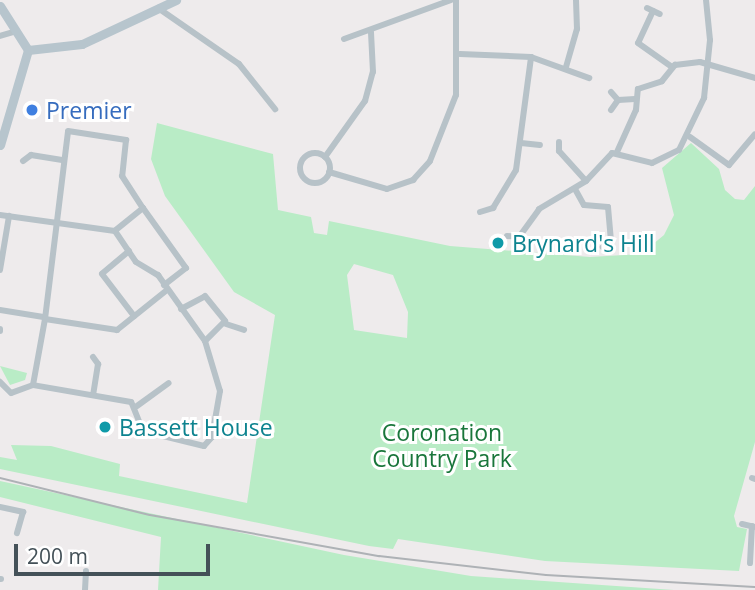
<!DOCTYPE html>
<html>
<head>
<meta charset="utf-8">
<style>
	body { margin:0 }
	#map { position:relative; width:755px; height:590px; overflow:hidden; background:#eeebec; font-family:"Open Sans",sans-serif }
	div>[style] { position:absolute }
	.green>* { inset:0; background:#b9ecc6 }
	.street>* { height:6px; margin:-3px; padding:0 3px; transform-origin:3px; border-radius:3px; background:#b7c2c8 }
	.street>.ring { margin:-3px; padding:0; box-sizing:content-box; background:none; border:6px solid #b7c2c8; border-radius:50% }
	.secondary>* { height:9px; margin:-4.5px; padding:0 4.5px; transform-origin:4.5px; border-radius:4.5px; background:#b7c5cd }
	.rail>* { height:2px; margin:-1px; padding:0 1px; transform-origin:1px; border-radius:1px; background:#aeb2b6 }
	.dots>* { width:19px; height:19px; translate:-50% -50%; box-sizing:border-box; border:4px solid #fff; border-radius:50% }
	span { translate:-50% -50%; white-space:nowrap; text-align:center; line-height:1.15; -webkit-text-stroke:6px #fff; paint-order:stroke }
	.shop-label { font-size:23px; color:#366cbe }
	.left { translate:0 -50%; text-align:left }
	.culture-label { font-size:23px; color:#0d838f }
	.park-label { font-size:23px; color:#19763b }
	.scale { position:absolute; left:14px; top:544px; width:196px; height:32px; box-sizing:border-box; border:4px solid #445158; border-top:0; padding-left:9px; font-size:21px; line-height:24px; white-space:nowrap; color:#445158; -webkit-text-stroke:5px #fff; paint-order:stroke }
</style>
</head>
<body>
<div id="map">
	<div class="green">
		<i style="clip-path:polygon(evenodd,157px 123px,273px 154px,278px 210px,311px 217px,314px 233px,327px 235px,329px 221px,450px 246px,590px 257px,641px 254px,664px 235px,674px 215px,662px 168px,691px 143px,719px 169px,725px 190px,735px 199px,744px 200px,755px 186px,755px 442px,734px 516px,737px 527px,747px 529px,739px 571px,545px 561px,398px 539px,393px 549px,369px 546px,0 469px,0 457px,17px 460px,11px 445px,51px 446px,120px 464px,119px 476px,247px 503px,275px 315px,234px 292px,165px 196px,151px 159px,157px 123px,354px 264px,393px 275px,408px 312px,407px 338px,354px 330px,347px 275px,354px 264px)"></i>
		<i style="clip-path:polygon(0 366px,27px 373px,25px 380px,10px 385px)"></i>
		<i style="clip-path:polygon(0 481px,344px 555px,471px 576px,674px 590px,158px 590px,161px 537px,0 497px)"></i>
	</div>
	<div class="street">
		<i style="left:158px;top:8px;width:98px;rotate:34.7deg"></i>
		<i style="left:239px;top:64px;width:58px;rotate:51.3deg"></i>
		<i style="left:647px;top:8px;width:14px;rotate:25deg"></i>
		<i style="left:653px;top:11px;width:35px;rotate:115deg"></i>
		<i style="left:638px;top:43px;width:42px;rotate:35.2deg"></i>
		<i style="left:0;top:36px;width:17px;rotate:-17deg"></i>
		<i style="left:344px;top:39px;width:114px;rotate:-20deg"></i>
		<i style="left:460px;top:54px;width:71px;rotate:2.4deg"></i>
		<i style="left:531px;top:57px;width:62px;rotate:19.9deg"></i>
		<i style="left:566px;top:67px;width:40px;rotate:-74deg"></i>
		<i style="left:577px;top:29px;width:29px;rotate:-92deg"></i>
		<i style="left:611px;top:92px;width:11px;rotate:49deg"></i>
		<i style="left:618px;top:100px;width:17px;rotate:-3deg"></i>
		<i style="left:611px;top:110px;width:12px;rotate:-55deg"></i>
		<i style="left:690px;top:137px;width:48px;rotate:35.7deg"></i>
		<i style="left:729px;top:165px;width:40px;rotate:-50deg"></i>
		<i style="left:559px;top:142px;width:9px;rotate:90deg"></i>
		<i style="left:559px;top:151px;width:40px;rotate:48deg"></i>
		<i style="left:521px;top:143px;width:19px;rotate:6deg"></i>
		<i style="left:617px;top:152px;width:46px;rotate:-65.7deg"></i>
		<i style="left:636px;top:110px;width:21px;rotate:-85deg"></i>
		<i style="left:638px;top:89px;width:25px;rotate:-18deg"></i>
		<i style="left:662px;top:81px;width:21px;rotate:-51deg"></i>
		<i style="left:675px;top:65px;width:25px;rotate:-7deg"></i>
		<i style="left:700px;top:62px;width:57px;rotate:16.2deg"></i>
		<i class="ring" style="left:300px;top:153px;width:24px;height:24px"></i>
		<i style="left:325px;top:157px;width:69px;rotate:-54.5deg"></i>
		<i style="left:365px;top:101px;width:30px;rotate:-75deg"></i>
		<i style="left:373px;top:72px;width:40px;rotate:-92.9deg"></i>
		<i style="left:23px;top:161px;width:10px;rotate:-37deg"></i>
		<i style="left:31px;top:155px;width:33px;rotate:9deg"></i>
		<i style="left:329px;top:172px;width:60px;rotate:16.3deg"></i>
		<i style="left:387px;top:189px;width:28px;rotate:-19deg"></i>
		<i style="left:413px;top:180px;width:25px;rotate:-48deg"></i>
		<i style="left:430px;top:161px;width:71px;rotate:-68.5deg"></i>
		<i style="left:456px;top:95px;width:95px;rotate:-90deg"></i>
		<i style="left:575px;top:189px;width:18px;rotate:61deg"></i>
		<i style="left:584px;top:205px;width:24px;rotate:5deg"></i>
		<i style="left:608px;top:207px;width:37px;rotate:85deg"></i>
		<i style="left:611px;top:244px;width:9px;rotate:159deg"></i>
		<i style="left:143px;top:208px;width:74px;rotate:54.4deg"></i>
		<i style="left:186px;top:268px;width:28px;rotate:142deg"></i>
		<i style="left:480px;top:212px;width:14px;rotate:-17deg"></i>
		<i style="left:493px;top:208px;width:44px;rotate:-58.8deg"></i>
		<i style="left:516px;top:170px;width:114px;rotate:-82.4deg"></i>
		<i style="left:0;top:215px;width:116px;rotate:7.9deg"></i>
		<i style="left:115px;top:231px;width:37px;rotate:56deg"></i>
		<i style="left:136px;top:262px;width:26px;rotate:31deg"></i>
		<i style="left:158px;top:275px;width:81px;rotate:54.5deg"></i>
		<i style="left:205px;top:341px;width:52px;rotate:73.3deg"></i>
		<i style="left:220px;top:391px;width:47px;rotate:99.9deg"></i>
		<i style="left:212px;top:437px;width:12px;rotate:132deg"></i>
		<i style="left:204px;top:446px;width:63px;rotate:-166.2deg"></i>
		<i style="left:143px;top:431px;width:31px;rotate:-112deg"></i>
		<i style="left:131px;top:402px;width:99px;rotate:-170.2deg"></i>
		<i style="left:33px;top:385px;width:23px;rotate:160deg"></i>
		<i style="left:11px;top:393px;width:16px;rotate:-135deg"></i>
		<i style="left:507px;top:236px;width:12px;rotate:5deg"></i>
		<i style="left:519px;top:237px;width:34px;rotate:-54deg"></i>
		<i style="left:539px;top:209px;width:55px;rotate:-30.8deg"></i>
		<i style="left:586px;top:181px;width:38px;rotate:-47deg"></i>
		<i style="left:612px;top:153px;width:41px;rotate:14deg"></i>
		<i style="left:652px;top:163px;width:30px;rotate:-26deg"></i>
		<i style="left:679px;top:150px;width:58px;rotate:-64.3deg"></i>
		<i style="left:704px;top:98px;width:58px;rotate:-84.1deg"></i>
		<i style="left:710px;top:40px;width:40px;rotate:-95.7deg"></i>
		<i style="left:519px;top:237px;width:13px;rotate:39deg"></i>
		<i style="left:129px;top:251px;width:35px;rotate:140deg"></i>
		<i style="left:102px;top:274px;width:53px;rotate:52.7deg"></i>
		<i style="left:0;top:270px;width:55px;rotate:-80.5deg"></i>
		<i style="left:181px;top:309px;width:27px;rotate:-28deg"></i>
		<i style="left:205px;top:296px;width:32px;rotate:51deg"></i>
		<i style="left:225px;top:321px;width:28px;rotate:135deg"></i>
		<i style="left:0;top:310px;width:44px;rotate:9.2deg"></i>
		<i style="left:45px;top:319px;width:189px;rotate:-83deg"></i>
		<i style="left:68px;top:131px;width:59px;rotate:8.8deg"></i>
		<i style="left:126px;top:140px;width:36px;rotate:96deg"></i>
		<i style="left:122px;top:176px;width:38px;rotate:57deg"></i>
		<i style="left:143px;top:208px;width:36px;rotate:141deg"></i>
		<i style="left:226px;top:324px;width:19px;rotate:18deg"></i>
		<i style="left:0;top:331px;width:2px;rotate:-90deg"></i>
		<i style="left:93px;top:357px;width:9px;rotate:54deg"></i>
		<i style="left:98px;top:364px;width:31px;rotate:99deg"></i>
		<i style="left:33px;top:385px;width:67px;rotate:-79.7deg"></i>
		<i style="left:45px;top:319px;width:73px;rotate:8.7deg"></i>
		<i style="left:117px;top:330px;width:64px;rotate:-38.7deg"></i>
		<i style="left:137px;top:406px;width:39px;rotate:-36deg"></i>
		<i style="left:752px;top:478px;width:3px;rotate:18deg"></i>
		<i style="left:0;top:507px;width:24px;rotate:12deg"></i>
		<i style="left:23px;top:512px;width:22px;rotate:106deg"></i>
		<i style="left:742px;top:524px;width:13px;rotate:13deg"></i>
		<i style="left:750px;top:563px;width:37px;rotate:-87deg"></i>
		<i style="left:0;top:579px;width:1px"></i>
		<i style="left:85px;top:590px;width:19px;rotate:-87deg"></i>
	</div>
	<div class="secondary">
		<i style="left:0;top:6px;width:52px;rotate:57.5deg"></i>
		<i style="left:28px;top:50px;width:99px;rotate:106.4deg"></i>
		<i style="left:28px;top:50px;width:54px;rotate:-6.3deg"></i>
		<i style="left:82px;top:44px;width:104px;rotate:-25.1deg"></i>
	</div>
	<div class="rail">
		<i style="left:0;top:478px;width:154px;rotate:13.9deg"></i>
		<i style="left:150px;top:515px;width:233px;rotate:10.2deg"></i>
		<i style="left:379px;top:556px;width:168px;rotate:6.5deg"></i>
		<i style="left:546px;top:575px;width:209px;rotate:3.3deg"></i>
	</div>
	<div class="dots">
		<i style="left:32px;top:110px;background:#3f7fe0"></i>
		<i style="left:498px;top:243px;background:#0f9aa8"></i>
		<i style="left:105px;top:427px;background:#0f9aa8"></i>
	</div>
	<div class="shop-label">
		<span class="left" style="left:46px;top:110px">Premier</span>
	</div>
	<div class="culture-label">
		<span class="left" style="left:512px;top:243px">Brynard's Hill</span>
		<span class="left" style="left:119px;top:427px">Bassett House</span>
	</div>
	<div class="park-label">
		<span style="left:442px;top:445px">Coronation<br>Country Park</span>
	</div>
	<div class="scale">200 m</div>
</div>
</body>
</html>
